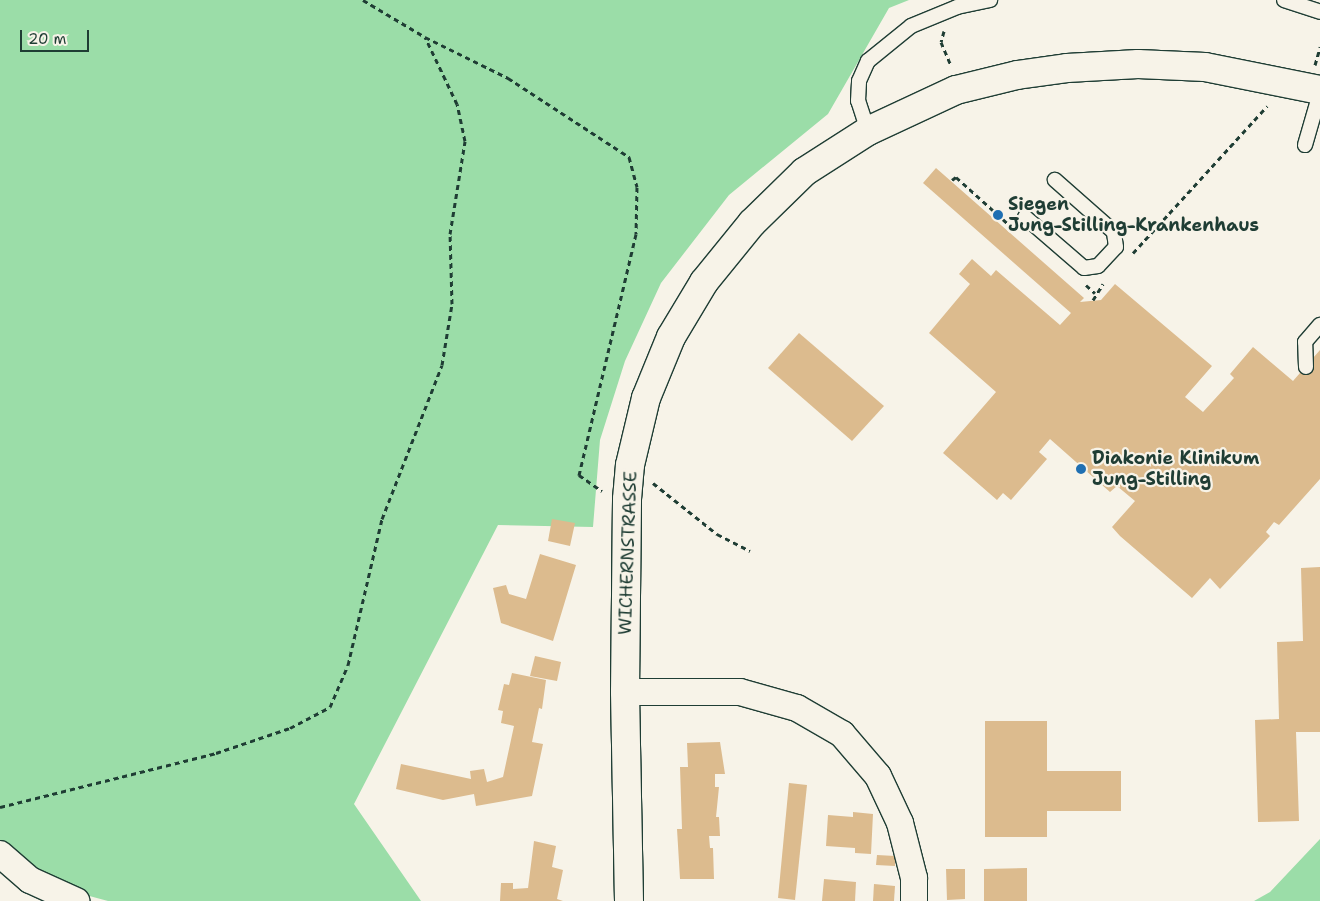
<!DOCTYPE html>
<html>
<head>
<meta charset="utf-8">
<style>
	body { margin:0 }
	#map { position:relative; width:1320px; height:901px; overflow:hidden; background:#f7f3e8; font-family:"Shantell Sans",sans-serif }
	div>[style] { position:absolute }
	.green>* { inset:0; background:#9bdda8 }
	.building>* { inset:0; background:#dcbb8e }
	.path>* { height:3px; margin-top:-1.5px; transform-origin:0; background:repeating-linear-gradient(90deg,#1f3d34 0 5px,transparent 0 9px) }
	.roads { filter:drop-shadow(1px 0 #1f3d34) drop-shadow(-1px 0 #1f3d34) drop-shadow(0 1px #1f3d34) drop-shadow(0 -1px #1f3d34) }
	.lane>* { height:14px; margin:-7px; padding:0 7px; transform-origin:7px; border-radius:7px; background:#f7f3e8 }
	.street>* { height:26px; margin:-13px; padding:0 13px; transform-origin:13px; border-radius:13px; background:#f7f3e8 }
	.secondary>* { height:28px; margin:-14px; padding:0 14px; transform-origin:14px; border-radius:14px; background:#f7f3e8 }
	.dots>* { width:14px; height:14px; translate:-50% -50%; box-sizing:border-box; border:2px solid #f7f3e8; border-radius:50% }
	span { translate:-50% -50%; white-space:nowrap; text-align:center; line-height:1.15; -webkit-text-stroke:4.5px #f7f3e8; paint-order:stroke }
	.poi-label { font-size:18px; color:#1f3d34; font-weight:700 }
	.left { translate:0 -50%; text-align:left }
	.street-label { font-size:18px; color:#1f3d34 }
	.scale { position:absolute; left:20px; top:30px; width:69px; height:22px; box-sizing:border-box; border:2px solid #1f3d34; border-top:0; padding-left:6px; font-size:15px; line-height:18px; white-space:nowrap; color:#1f3d34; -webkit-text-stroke:4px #f7f3e8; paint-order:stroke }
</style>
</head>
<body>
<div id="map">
	<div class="green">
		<i style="clip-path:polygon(0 0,909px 0,889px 8px,828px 114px,729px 195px,661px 283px,625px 361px,600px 440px,593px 527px,498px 525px,354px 804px,421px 901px,108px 901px,0 872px)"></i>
		<i style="clip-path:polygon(1320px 839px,1320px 901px,1254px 901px,1270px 892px)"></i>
	</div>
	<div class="building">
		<i style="clip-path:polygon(936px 168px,1084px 298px,1080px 302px,1101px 300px,1115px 284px,1212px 366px,1185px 397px,1203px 412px,1234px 378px,1230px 374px,1253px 347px,1293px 381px,1320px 350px,1320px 479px,1279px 525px,1274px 522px,1266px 532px,1270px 536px,1220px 589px,1210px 578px,1192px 598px,1120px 536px,1112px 527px,1135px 501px,1117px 486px,1110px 492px,1050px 439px,1039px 452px,1047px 459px,1011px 500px,1003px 493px,997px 500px,943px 453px,996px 392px,929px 333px,970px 284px,959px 274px,972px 259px,991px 276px,996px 270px,1060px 325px,1071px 313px,923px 183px)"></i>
		<i style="clip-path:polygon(799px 333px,884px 406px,852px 441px,768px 368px)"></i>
		<i style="clip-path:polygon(552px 519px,575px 523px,570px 546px,548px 541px)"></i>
		<i style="clip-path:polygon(540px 554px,576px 565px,553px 641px,501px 623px,493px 588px,506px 585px,509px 594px,526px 599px)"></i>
		<i style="clip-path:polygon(1320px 567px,1320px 732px,1296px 732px,1299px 821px,1258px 822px,1255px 720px,1279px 719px,1277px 642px,1303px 641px,1301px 568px)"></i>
		<i style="clip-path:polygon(535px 656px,561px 662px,557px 681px,530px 676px)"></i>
		<i style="clip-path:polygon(512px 673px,546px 680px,542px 709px,539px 708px,532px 742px,543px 744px,532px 796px,476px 806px,474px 794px,443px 800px,396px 789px,401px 764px,471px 779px,470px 771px,484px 769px,487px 782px,503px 777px,514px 726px,501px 723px,503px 711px,498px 710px,504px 684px,509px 685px)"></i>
		<i style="clip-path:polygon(985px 721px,1047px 721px,1047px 771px,1121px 771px,1121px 811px,1047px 811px,1047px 837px,985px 837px)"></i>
		<i style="clip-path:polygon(720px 742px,725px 774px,715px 774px,715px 787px,719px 787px,716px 817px,719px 817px,720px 836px,709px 836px,710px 848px,713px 848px,714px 879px,680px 879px,677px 829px,682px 829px,680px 767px,688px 767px,687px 743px)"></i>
		<i style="clip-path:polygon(789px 783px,807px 785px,795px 900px,778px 898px)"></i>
		<i style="clip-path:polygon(853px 812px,873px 814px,871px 854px,855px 853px,855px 848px,826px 846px,828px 815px,853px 817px)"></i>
		<i style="clip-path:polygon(534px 841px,556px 846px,552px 867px,563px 870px,557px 899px,563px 901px,500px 901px,501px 883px,513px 883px,513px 889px,528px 888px)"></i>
		<i style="clip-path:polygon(877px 855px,895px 856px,895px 866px,876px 865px)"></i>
		<i style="clip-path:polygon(1027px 868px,1027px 901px,984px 901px,984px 869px)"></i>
		<i style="clip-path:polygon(946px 869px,965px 869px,965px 899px,947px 900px)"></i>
		<i style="clip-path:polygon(824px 879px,856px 882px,855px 901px,822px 901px)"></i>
		<i style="clip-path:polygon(874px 884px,895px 886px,894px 901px,873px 901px)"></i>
	</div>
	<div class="path">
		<i style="left:363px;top:0;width:72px;rotate:30.8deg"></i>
		<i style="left:425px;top:37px;width:93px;rotate:26.3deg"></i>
		<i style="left:508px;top:78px;width:145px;rotate:33.1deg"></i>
		<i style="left:629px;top:157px;width:31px;rotate:75deg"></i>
		<i style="left:637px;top:187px;width:47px;rotate:91.2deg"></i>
		<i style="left:636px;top:234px;width:248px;rotate:103.3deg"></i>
		<i style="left:579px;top:475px;width:28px;rotate:35deg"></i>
		<i style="left:944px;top:31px;width:11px;rotate:105deg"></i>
		<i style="left:941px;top:42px;width:25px;rotate:67deg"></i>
		<i style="left:1315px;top:65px;width:19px;rotate:-74deg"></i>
		<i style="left:952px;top:180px;width:5px;rotate:-37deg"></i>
		<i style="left:956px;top:177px;width:69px;rotate:42deg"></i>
		<i style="left:1133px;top:253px;width:199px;rotate:-47.6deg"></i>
		<i style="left:1086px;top:285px;width:12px;rotate:42deg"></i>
		<i style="left:1093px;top:300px;width:19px;rotate:-58deg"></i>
		<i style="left:653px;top:483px;width:82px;rotate:38.6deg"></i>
		<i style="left:717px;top:534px;width:37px;rotate:27deg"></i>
		<i style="left:0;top:807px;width:223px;rotate:-14deg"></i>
		<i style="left:216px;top:753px;width:78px;rotate:-18.7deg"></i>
		<i style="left:290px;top:728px;width:45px;rotate:-27.7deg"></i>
		<i style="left:330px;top:707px;width:46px;rotate:-66.8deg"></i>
		<i style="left:348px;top:665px;width:150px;rotate:-76.9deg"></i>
		<i style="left:382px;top:519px;width:165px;rotate:-68.7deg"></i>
		<i style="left:442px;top:365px;width:62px;rotate:-80.7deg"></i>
		<i style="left:452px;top:304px;width:70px;rotate:-91.6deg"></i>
		<i style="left:450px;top:234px;width:94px;rotate:-80.8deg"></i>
		<i style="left:465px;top:141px;width:38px;rotate:-102deg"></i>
		<i style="left:457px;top:104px;width:74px;rotate:-115.5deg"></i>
	</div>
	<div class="roads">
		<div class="lane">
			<i style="left:1284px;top:0;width:38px;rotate:18deg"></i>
			<i style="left:868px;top:131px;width:32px;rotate:-108deg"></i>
			<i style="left:858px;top:101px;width:20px;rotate:-87deg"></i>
			<i style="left:859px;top:81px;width:22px;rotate:-66deg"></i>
			<i style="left:868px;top:61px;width:55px;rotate:-39.1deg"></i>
			<i style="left:911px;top:26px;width:50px;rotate:-22.4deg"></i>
			<i style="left:957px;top:7px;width:34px;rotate:-12deg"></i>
			<i style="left:1305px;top:145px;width:54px;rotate:-73.9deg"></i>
			<i style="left:1025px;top:217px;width:78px;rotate:40.8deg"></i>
			<i style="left:1084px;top:268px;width:14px;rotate:-8deg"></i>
			<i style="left:1098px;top:266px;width:26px;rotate:-47deg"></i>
			<i style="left:1116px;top:247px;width:15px;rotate:-98deg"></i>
			<i style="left:1114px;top:232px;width:79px;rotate:-138.6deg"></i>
			<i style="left:1306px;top:367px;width:25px;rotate:-92deg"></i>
			<i style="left:1305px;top:342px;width:23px;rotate:-49deg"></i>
		</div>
		<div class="street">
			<i style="left:625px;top:692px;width:115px"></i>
			<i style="left:740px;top:692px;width:59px;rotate:15.7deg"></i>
			<i style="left:797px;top:708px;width:52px;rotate:30deg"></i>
			<i style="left:842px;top:734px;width:55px;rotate:49.4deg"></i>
			<i style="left:878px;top:776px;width:52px;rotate:64.9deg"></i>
			<i style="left:900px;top:823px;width:57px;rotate:75.7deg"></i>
			<i style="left:914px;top:878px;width:23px;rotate:90deg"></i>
			<i style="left:0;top:854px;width:40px;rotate:41deg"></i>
			<i style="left:30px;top:880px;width:51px;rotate:24.5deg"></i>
		</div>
		<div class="secondary">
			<i style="left:629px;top:901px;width:209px;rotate:-91.1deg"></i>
			<i style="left:625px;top:692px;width:193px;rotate:-89.4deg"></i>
			<i style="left:627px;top:499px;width:34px;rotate:-85deg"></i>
			<i style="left:630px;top:465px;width:69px;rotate:-76.6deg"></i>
			<i style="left:646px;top:398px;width:66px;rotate:-67.7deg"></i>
			<i style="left:671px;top:337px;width:64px;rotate:-59deg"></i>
			<i style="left:704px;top:282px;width:76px;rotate:-50.9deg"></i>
			<i style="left:752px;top:223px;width:73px;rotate:-44.4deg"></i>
			<i style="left:804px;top:172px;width:76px;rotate:-32.6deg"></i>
			<i style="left:868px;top:131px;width:97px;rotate:-25deg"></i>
			<i style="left:956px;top:90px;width:63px;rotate:-13.8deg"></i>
			<i style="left:1017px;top:75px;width:50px;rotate:-8deg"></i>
			<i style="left:1067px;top:68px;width:71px;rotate:-3.2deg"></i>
			<i style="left:1138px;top:64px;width:67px;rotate:2.6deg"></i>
			<i style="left:1205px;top:67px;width:117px;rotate:11.3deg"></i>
		</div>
	</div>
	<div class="dots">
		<i style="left:998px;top:215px;background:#1f6fb2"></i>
		<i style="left:1081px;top:469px;background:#1f6fb2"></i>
	</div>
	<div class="poi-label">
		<span class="left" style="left:1008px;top:215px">Siegen<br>Jung-Stilling-Krankenhaus</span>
		<span class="left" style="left:1092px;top:469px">Diakonie Klinikum<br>Jung-Stilling</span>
	</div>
	<div class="street-label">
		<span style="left:628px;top:553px;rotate:-88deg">WICHERNSTRASSE</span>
	</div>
	<div class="scale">20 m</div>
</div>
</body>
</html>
